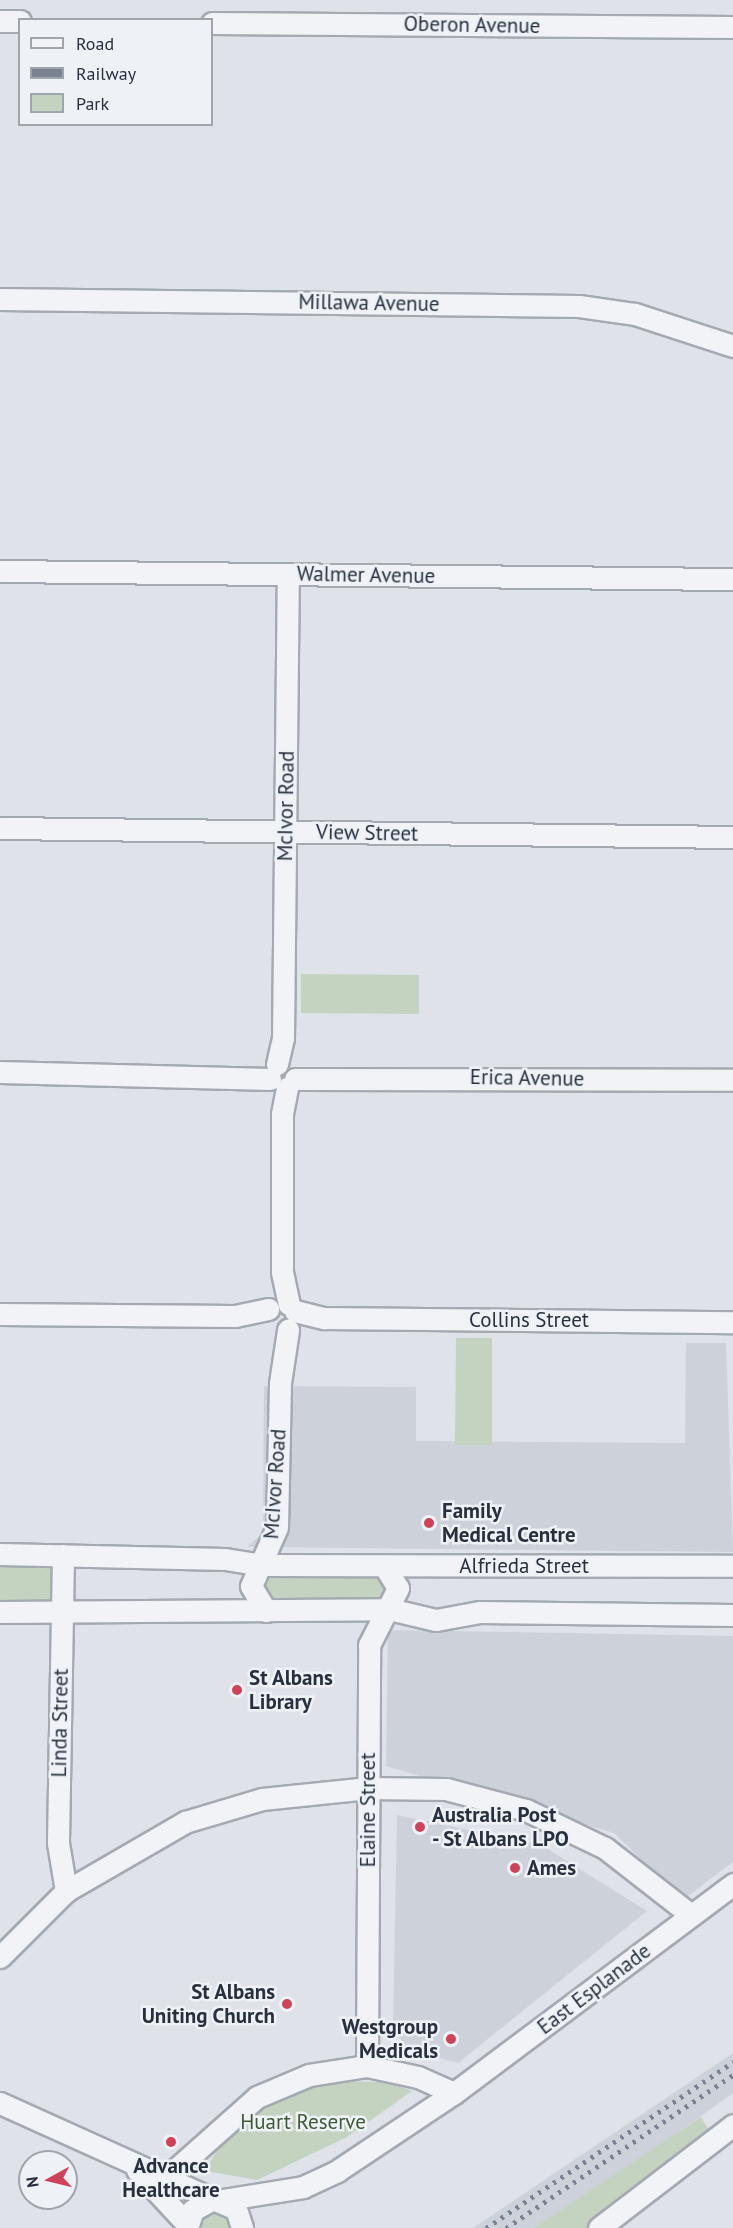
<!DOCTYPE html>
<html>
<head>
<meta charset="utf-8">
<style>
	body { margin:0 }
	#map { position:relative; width:733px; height:2228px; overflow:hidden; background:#dfe2e8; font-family:"PT Sans",sans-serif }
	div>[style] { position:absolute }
	.built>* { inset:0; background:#cdd1da }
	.green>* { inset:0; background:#c4d2c0 }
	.roads { filter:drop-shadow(2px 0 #a4a9b2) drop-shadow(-2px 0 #a4a9b2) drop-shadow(0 2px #a4a9b2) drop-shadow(0 -2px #a4a9b2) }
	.minor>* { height:21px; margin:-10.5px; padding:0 10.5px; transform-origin:10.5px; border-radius:10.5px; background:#f1f3f7 }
	.rail>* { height:4.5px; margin-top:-2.25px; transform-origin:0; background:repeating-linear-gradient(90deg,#788292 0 3px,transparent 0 9px) }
	.dots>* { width:16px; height:16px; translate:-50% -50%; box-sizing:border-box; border:3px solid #eef1f6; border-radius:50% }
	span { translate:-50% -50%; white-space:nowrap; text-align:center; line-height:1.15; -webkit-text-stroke:5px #eef1f6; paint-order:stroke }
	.street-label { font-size:21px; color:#28303f }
	.poi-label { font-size:21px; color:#28303f; font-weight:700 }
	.left { translate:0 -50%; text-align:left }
	.right { translate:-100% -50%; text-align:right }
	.park-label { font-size:21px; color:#3c5b35 }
	.legend { position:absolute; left:18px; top:18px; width:195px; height:108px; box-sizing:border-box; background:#eef1f6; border:2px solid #9fa4ad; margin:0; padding:8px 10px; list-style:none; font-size:18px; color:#28303f }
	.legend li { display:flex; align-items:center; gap:12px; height:30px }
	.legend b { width:30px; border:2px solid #9fa4ad }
	.north { position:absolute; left:18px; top:2150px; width:60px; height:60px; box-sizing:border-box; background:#eef1f6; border:2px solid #9fa4ad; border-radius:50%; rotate:262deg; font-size:16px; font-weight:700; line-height:24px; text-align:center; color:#28303f }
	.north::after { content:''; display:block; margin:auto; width:21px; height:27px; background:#cf4257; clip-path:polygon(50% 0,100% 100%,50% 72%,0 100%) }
</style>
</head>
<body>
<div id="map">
	<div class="built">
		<i style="clip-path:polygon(686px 1343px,726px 1343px,733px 1552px,247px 1547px,263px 1533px,264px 1386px,416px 1387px,416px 1441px,685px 1443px)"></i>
		<i style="clip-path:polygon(388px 1630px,733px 1636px,733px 1862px,683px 1900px,614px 1833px,386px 1766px)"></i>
		<i style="clip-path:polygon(397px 1815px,541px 1845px,647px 1911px,458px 2063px,407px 2049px,393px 2027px)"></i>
		<i style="clip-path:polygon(733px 2053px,733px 2093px,636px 2163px,534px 2228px,473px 2228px)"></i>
	</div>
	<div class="green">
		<i style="clip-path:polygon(301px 974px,419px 975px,419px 1014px,301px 1013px)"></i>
		<i style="clip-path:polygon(456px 1338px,492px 1338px,492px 1445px,455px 1445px)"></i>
		<i style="clip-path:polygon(0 1562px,55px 1564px,53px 1603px,0 1607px)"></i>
		<i style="clip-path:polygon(270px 1574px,378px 1575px,387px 1589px,376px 1601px,274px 1602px,262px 1584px)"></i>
		<i style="clip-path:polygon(327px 2081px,388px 2082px,412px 2091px,347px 2137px,257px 2180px,205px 2171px,228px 2131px,263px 2105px,293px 2090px)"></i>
		<i style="clip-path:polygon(701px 2117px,711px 2134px,587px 2228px,534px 2228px)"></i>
		<i style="clip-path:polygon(215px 2212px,225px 2215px,230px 2228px,199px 2228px,205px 2215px)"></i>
	</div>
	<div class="roads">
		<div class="minor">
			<i style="left:0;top:21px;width:20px"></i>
			<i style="left:212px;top:23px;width:521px;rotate:0.44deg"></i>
			<i style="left:0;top:299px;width:579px;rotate:0.69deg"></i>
			<i style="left:579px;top:306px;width:57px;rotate:8.1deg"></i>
			<i style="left:635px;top:314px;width:103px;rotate:18.1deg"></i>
			<i style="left:0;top:571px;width:733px;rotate:0.63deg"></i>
			<i style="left:0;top:828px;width:733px;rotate:0.7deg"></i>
			<i style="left:277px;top:1064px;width:27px;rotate:-77deg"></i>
			<i style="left:283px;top:1038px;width:464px;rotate:-89.4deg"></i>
			<i style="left:0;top:1072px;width:270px;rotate:1.5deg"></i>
			<i style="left:295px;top:1079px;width:438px;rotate:0.1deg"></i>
			<i style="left:287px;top:1088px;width:26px;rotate:101deg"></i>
			<i style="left:282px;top:1114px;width:158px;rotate:90deg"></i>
			<i style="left:282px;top:1272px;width:33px;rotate:78deg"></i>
			<i style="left:295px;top:1311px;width:30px;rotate:14deg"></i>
			<i style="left:324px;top:1318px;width:409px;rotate:0.6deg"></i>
			<i style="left:0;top:1314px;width:235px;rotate:0.5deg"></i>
			<i style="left:235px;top:1316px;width:34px;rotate:-12deg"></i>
			<i style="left:0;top:1554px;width:225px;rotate:1.3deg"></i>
			<i style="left:225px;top:1559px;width:37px;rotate:9deg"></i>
			<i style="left:262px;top:1565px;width:471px;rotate:0.1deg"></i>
			<i style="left:63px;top:1555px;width:288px;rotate:91deg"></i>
			<i style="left:58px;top:1843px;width:49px;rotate:80.5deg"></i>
			<i style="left:266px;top:1611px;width:29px;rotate:-121deg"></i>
			<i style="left:251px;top:1586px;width:64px;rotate:-66.2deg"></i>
			<i style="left:277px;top:1527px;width:144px;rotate:-88.8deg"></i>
			<i style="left:280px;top:1383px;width:54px;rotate:-81.4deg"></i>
			<i style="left:0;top:1612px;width:389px;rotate:-0.4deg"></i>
			<i style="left:389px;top:1609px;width:48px;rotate:13.2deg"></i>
			<i style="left:436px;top:1620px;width:45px;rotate:-10.3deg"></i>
			<i style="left:480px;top:1612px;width:253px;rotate:0.7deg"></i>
			<i style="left:0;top:1957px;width:93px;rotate:-45deg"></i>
			<i style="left:66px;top:1891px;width:138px;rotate:-30.1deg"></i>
			<i style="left:185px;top:1822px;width:80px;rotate:-16.6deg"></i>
			<i style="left:262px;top:1799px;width:107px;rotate:-5.9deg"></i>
			<i style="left:368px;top:1788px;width:78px;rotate:0.7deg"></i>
			<i style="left:446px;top:1789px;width:83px;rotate:14.7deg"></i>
			<i style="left:526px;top:1810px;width:88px;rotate:25.7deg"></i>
			<i style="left:605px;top:1848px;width:109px;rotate:37.9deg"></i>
			<i style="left:367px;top:2066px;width:421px;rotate:-89.7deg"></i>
			<i style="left:369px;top:1645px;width:64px;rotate:-63deg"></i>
			<i style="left:398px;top:1588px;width:26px;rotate:-122deg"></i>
			<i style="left:0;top:2103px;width:234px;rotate:24.3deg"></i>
			<i style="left:137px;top:2170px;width:74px;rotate:47.2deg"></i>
			<i style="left:168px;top:2176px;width:119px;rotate:-41.6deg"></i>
			<i style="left:257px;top:2097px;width:56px;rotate:-22.9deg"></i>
			<i style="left:309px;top:2075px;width:59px;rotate:-8.8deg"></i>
			<i style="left:367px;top:2066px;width:52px;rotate:12.2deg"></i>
			<i style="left:418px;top:2077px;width:39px;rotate:24deg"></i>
			<i style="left:222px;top:2200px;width:82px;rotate:-9.1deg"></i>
			<i style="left:303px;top:2187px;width:38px;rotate:-25deg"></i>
			<i style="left:337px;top:2171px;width:141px;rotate:-33.7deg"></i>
			<i style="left:454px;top:2093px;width:349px;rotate:-36.8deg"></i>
			<i style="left:187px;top:2228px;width:19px;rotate:-72deg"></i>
			<i style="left:193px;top:2210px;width:23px;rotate:-29deg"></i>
			<i style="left:213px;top:2199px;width:25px;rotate:23deg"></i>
			<i style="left:236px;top:2209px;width:20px;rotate:72deg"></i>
			<i style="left:599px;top:2228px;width:169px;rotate:-37.5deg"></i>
		</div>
	</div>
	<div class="rail">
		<i style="left:486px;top:2228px;width:298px;rotate:-33.9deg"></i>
		<i style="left:506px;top:2228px;width:274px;rotate:-34deg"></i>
	</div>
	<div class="dots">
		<i style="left:429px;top:1523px;background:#cf4257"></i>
		<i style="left:237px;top:1690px;background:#cf4257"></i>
		<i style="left:420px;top:1827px;background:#cf4257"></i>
		<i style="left:515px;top:1868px;background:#cf4257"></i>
		<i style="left:287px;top:2004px;background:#cf4257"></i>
		<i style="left:451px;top:2039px;background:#cf4257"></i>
		<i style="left:171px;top:2142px;background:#cf4257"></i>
	</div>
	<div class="street-label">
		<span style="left:472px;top:25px;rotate:1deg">Oberon Avenue</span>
		<span style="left:369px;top:303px;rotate:1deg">Millawa Avenue</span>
		<span style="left:366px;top:575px;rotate:1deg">Walmer Avenue</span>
		<span style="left:286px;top:806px;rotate:-89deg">McIvor Road</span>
		<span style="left:367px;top:833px;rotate:1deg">View Street</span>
		<span style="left:527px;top:1078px;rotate:1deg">Erica Avenue</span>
		<span style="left:529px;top:1320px">Collins Street</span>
		<span style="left:275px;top:1484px;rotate:-86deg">McIvor Road</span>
		<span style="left:524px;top:1566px">Alfrieda Street</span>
		<span style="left:60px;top:1723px;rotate:-89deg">Linda Street</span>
		<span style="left:368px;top:1810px;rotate:-90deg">Elaine Street</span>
		<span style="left:594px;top:1989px;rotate:-37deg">East Esplanade</span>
	</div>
	<div class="poi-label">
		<span class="left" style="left:442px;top:1523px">Family<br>Medical Centre</span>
		<span class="left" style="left:249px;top:1690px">St Albans<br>Library</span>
		<span class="left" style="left:432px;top:1827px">Australia Post<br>- St Albans LPO</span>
		<span class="left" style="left:527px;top:1868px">Ames</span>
		<span class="right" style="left:275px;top:2004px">St Albans<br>Uniting Church</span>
		<span class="right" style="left:438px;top:2039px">Westgroup<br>Medicals</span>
		<span style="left:171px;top:2178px">Advance<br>Healthcare</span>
	</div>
	<div class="park-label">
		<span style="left:303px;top:2122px">Huart Reserve</span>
	</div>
	<ul class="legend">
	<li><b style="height:8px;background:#f1f3f7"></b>Road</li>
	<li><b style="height:8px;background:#788292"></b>Railway</li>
	<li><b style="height:16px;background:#c4d2c0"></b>Park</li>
	</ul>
	<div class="north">N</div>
</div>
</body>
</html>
